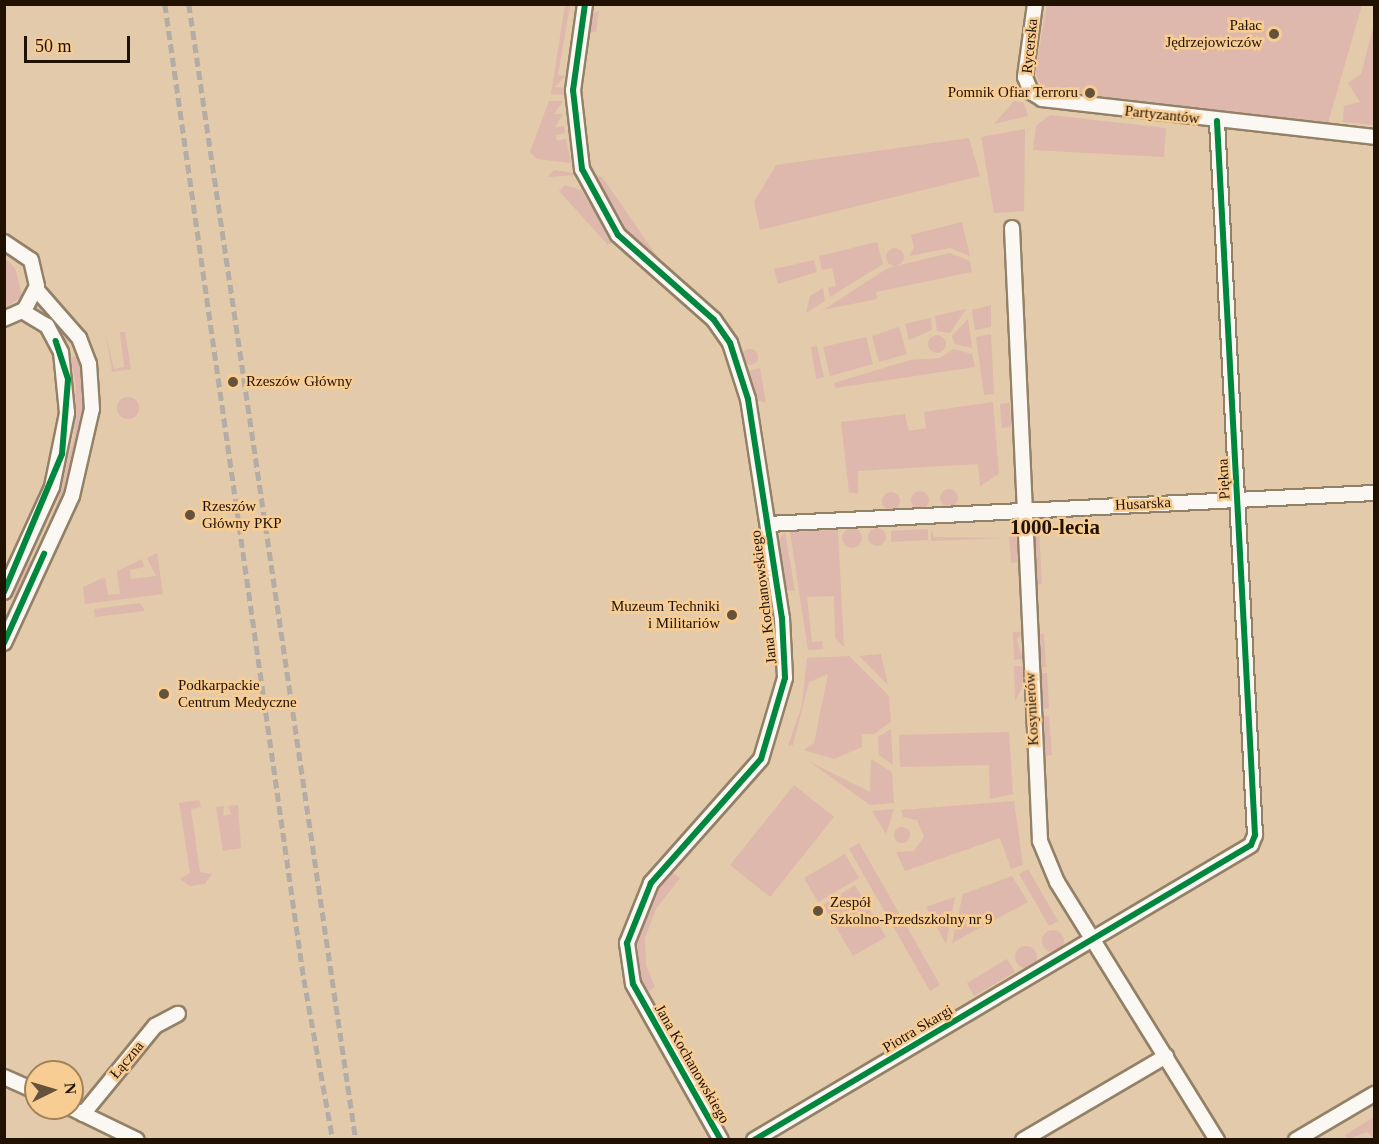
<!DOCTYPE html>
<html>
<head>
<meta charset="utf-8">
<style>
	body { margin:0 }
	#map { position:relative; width:1379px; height:1144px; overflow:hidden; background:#e2caaa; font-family:"Times New Roman",serif }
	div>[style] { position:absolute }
	.green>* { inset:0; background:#deb8ac }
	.round { border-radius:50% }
	.roads { filter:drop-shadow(2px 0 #938167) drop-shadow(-2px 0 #938167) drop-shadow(0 2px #938167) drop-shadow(0 -2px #938167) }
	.minor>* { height:14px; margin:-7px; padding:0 7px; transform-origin:7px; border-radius:7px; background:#fbf7f2 }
	.rail>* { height:4.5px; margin-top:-2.25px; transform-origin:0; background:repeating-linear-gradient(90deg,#b3ada6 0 9px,transparent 0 13.5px) }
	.cycleway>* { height:6px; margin:-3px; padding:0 3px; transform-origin:3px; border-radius:3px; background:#00873e }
	.dots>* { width:16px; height:16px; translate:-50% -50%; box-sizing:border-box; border:3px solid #f8cd94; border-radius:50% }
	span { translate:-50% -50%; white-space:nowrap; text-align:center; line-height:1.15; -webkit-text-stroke:5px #f8cd94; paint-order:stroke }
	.poi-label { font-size:15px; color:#201100 }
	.right { translate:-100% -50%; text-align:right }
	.left { translate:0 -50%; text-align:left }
	.street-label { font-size:15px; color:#201100 }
	.district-label { font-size:21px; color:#201100; font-weight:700 }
	.frame { position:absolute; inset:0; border:6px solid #201100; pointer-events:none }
	.north { position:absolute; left:24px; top:1060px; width:60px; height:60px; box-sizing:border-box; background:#f8cd94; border:2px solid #a28259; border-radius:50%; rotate:85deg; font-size:16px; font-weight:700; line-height:24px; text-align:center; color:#201100 }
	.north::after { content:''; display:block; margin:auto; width:21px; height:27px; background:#64523b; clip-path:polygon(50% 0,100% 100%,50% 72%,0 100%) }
	.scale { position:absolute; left:24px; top:36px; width:106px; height:27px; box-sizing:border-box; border:3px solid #201100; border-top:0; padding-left:8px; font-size:18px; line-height:21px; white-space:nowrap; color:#201100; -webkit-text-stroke:4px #f8cd94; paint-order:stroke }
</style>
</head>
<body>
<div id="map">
	<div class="green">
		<i style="clip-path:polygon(565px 5px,570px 5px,558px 75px,565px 76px,555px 87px,564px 88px,564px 95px,551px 94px)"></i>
		<i style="clip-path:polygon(1047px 5px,1362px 5px,1328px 123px,1044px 90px,1035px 73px)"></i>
		<i style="clip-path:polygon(599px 11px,596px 32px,589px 31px,592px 14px)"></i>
		<i style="clip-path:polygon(1374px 25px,1374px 125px,1343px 122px,1344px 106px,1360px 102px,1348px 83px,1361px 74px)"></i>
		<i style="clip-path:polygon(549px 101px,563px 101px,554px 114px,563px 114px,555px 127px,564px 126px,565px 133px,556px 135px,557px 141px,566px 139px,571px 163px,537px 159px,530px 152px)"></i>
		<i style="clip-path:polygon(1014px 101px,1024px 103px,1028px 116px,994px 124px)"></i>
		<i style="clip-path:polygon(1050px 115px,1166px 128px,1164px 157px,1033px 150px,1036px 126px)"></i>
		<i style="clip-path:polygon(1025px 129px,1024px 211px,994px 213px,981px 137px)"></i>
		<i style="clip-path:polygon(969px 138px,980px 176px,760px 230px,754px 202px,776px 165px)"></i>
		<i style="clip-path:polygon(554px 170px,574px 173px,575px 175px,548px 177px)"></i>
		<i style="clip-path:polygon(592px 174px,602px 177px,657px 256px,652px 259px,619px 224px)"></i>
		<i style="clip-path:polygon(565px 185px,581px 190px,613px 241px,608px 245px,559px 191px)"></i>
		<i style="clip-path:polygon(962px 222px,970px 256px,950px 248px,909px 256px,914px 248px,911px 235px)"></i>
		<i style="clip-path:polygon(877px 242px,883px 264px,830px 297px,828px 288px,836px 286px,832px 268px,822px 270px,819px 256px)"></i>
		<i class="round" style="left:886px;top:248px;width:18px;height:18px"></i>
		<i style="clip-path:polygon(950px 253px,970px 261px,972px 272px,876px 292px,877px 299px,823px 310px,888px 268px)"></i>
		<i style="clip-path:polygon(5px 259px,15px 268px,22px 296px,5px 308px)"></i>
		<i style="clip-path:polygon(814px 260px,817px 272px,778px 284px,774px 269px)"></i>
		<i style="clip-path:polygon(823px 288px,825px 301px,806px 313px,810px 296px)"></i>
		<i style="clip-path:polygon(39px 302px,72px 340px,64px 343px,35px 309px)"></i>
		<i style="clip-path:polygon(991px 305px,991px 327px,975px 330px,972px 310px)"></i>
		<i style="clip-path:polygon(966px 309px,950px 333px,937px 331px,935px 316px)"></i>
		<i style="clip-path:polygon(931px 318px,932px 330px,909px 340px,905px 324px)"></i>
		<i style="clip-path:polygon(968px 319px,972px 348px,955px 344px,952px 336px)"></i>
		<i style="clip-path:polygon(899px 327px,907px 354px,879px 362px,872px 336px)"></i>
		<i style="clip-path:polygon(120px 332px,125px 332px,131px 369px,112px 372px,106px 335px,114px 369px,124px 367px)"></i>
		<i style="clip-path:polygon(991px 334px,994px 394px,984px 395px,976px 337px)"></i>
		<i class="round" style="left:928px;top:335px;width:18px;height:18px"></i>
		<i style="clip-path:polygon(866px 337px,873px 364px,830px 376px,823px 347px)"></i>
		<i style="clip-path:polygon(817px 346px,824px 377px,816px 379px,811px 347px)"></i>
		<i class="round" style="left:742px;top:349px;width:16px;height:16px"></i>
		<i style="clip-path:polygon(953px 349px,972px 354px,975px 367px,835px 388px,834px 383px,910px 360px,940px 358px)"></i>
		<i style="clip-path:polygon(78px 355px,84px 380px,82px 421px,70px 477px,54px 516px,74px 436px,76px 385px,71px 358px)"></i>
		<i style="clip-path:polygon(760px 368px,766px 403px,756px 400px,749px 371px)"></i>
		<i class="round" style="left:117px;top:397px;width:22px;height:22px"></i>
		<i style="clip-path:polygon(993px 402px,999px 474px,980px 486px,978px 464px,858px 471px,858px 494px,849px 492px,841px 422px,905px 414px,909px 431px,926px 428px,924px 412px)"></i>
		<i style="clip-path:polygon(1010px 403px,1011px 427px,1002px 428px,1000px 404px)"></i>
		<i class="round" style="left:940px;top:489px;width:18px;height:18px"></i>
		<i class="round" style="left:911px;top:491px;width:18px;height:18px"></i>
		<i class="round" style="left:882px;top:492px;width:18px;height:18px"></i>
		<i class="round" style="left:842px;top:528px;width:20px;height:20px"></i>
		<i class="round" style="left:868px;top:528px;width:18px;height:18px"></i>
		<i style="clip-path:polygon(928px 529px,928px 540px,891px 542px,891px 531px)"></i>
		<i style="clip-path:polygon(931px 529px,934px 537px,1004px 538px,931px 541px)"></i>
		<i style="clip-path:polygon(838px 530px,844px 647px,835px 638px,834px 596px,807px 597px,812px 642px,822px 641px,823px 649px,808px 650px,790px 532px)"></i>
		<i style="clip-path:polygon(1039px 531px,1042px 584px,1033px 585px,1037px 564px,1030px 532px)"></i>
		<i style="clip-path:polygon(785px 532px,795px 591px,786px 590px,778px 541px)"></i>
		<i style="clip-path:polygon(1009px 532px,1016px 532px,1018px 562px,1011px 563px)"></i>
		<i style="clip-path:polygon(157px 553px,163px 594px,85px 604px,83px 587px,105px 577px,108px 595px,120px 594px,117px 571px,142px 559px,144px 567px,130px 570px,131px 579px,156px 576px,147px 558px)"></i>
		<i style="clip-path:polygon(28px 559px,34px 563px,17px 599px,11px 596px)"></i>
		<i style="clip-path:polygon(140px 603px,145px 611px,95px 617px,94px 609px)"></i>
		<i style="clip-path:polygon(1013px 632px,1022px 632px,1017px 640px,1023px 659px,1014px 660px)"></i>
		<i style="clip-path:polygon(1035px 634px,1044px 634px,1046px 667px,1037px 668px,1041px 641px)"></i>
		<i style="clip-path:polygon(881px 654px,888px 685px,859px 656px)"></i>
		<i style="clip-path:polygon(849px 656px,889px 696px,891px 722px,874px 734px,862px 734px,862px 747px,834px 759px,804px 750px,814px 743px,828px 674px,809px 682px,793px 745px,788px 746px,802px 705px,807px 658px)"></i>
		<i style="clip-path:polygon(1014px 666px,1024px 666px,1025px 682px,1015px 701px)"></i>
		<i style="clip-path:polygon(1047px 673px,1049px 708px,1039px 709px,1044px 698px,1037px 674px)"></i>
		<i style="clip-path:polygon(1049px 716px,1052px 755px,1041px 756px,1039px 717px)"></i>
		<i style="clip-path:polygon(891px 729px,893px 765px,879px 755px,878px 737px)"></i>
		<i style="clip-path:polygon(1009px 732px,1013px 794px,990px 799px,989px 765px,900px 767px,899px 735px)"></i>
		<i style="clip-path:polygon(871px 759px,892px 772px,894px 803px,870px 805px,810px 762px,870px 792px)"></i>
		<i style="clip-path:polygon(794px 785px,834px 817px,770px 897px,730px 865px)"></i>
		<i style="clip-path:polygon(199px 800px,201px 807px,191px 809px,200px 872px,212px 874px,205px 884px,190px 886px,180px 879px,190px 873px,179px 803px)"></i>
		<i style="clip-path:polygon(1014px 801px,1023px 865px,1011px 869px,1000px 838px,905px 871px,896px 852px,914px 851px,924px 837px,917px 820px,903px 817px,901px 810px)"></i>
		<i style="clip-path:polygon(238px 805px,241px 848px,223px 851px,216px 807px,224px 806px,223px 816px,231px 814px,228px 806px)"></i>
		<i style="clip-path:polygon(894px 809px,886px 834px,872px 811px)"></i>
		<i class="round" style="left:894px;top:827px;width:16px;height:16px"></i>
		<i style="clip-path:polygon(859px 843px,940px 985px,930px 991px,849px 849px)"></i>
		<i style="clip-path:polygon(845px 854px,859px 878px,818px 902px,804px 878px)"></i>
		<i style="clip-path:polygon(1028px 869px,1058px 921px,1049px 926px,1019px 874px)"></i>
		<i style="clip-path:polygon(672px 872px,680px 878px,656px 909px,645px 938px,646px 965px,655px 987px,646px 993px,637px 971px,636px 936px,651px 898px)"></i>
		<i style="clip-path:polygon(1012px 876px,1028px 902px,952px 943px,963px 894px)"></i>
		<i style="clip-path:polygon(855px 885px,886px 937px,853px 956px,823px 905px)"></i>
		<i style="clip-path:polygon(955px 897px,946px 944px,926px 907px)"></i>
		<i class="round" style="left:1042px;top:930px;width:22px;height:22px"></i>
		<i class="round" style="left:1015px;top:946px;width:22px;height:22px"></i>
		<i style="clip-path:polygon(1007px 959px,1015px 972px,974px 996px,967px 983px)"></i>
		<i style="clip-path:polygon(1374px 1117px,1374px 1139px,1367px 1132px,1348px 1139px,1345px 1135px)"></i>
	</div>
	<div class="roads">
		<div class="minor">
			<i style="left:585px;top:4px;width:87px;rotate:97.9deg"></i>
			<i style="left:573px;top:90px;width:80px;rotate:83.5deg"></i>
			<i style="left:582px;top:169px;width:75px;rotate:61.4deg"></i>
			<i style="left:618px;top:235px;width:128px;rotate:41.5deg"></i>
			<i style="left:714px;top:320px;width:28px;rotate:55deg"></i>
			<i style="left:730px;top:343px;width:59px;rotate:72.2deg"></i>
			<i style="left:748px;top:399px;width:222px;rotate:81.2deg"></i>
			<i style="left:782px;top:618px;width:60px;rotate:87.1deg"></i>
			<i style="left:785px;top:678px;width:84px;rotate:106.5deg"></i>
			<i style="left:761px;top:759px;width:166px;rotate:131.6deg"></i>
			<i style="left:651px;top:883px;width:65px;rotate:111.8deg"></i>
			<i style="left:627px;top:943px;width:41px;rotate:81.7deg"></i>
			<i style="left:633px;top:984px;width:179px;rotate:60.6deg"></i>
			<i style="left:1035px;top:4px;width:74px;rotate:97.8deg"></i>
			<i style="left:1025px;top:77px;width:16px;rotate:68deg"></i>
			<i style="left:1031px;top:92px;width:13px;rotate:32deg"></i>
			<i style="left:1042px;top:99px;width:334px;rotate:6.5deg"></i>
			<i style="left:1012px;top:228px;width:614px;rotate:87.38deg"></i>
			<i style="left:1040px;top:841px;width:44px;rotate:67.5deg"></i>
			<i style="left:1057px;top:882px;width:304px;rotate:58.2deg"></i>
			<i style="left:4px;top:242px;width:32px;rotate:34deg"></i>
			<i style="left:31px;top:260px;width:27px;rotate:77deg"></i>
			<i style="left:37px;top:286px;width:27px;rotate:118deg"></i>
			<i style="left:24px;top:310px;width:22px;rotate:156deg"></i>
			<i style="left:768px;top:524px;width:607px;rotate:-2.93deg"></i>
			<i style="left:4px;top:592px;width:115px;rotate:-65.4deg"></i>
			<i style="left:52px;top:487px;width:76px;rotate:-78.5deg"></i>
			<i style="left:67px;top:413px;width:61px;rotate:-95.6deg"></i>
			<i style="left:61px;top:352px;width:30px;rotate:-118deg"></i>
			<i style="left:47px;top:326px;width:29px;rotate:-149deg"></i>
			<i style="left:4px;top:643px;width:162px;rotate:-65.2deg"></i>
			<i style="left:72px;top:496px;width:89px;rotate:-77.1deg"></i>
			<i style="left:92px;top:409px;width:45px;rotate:-93.8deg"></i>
			<i style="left:89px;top:364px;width:28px;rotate:-111deg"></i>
			<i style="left:79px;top:338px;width:65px;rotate:-131.3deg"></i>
			<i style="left:4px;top:1077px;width:35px;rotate:24deg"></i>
			<i style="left:71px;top:1108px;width:73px;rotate:25.9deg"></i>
			<i style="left:83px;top:1114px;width:114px;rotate:-50.7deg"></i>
			<i style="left:155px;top:1026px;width:26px;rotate:-28deg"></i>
			<i style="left:754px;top:1140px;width:578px;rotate:-30.69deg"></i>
			<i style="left:1251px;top:845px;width:11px;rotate:-68deg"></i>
			<i style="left:1255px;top:835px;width:715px;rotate:-93.05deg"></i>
			<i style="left:1023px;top:1140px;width:166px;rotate:-30.4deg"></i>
			<i style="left:1296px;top:1140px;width:91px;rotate:-30.5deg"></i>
		</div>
	</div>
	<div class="rail">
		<i style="left:165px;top:4px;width:985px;rotate:81.89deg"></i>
		<i style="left:304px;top:979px;width:164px;rotate:79.8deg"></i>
		<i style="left:189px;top:4px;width:1148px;rotate:81.64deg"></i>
	</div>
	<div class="cycleway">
		<i style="left:585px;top:4px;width:87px;rotate:97.9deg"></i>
		<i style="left:573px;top:90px;width:80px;rotate:83.5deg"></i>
		<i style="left:582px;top:169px;width:75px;rotate:61.4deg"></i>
		<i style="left:618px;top:235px;width:128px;rotate:41.5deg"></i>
		<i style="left:714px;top:320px;width:28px;rotate:55deg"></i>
		<i style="left:730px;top:343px;width:59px;rotate:72.2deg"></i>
		<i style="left:748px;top:399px;width:222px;rotate:81.2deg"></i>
		<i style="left:782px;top:618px;width:60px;rotate:87.1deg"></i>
		<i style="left:785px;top:678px;width:84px;rotate:106.5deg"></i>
		<i style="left:761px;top:759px;width:166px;rotate:131.6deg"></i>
		<i style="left:651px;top:883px;width:65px;rotate:111.8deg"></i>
		<i style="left:627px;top:943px;width:41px;rotate:81.7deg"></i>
		<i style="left:633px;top:984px;width:179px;rotate:60.6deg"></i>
		<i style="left:4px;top:592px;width:150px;rotate:-67.2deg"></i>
		<i style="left:62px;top:454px;width:75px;rotate:-85.4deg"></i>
		<i style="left:68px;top:379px;width:40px;rotate:-108deg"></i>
		<i style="left:4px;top:643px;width:98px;rotate:-65.8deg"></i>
		<i style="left:754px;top:1140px;width:578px;rotate:-30.69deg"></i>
		<i style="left:1251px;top:845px;width:11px;rotate:-68deg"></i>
		<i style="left:1255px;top:835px;width:715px;rotate:-93.05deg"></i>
	</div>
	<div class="dots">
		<i style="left:1274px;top:34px;background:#64523b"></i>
		<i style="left:1090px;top:93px;background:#64523b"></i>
		<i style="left:233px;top:382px;background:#64523b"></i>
		<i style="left:190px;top:515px;background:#64523b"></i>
		<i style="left:732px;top:615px;background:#64523b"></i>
		<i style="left:164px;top:694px;background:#64523b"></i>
		<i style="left:818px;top:911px;background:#64523b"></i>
	</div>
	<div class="poi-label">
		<span class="right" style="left:1262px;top:34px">Pałac<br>Jędrzejowiczów</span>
		<span class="right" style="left:1078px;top:93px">Pomnik Ofiar Terroru</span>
		<span class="left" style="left:246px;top:382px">Rzeszów Główny</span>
		<span class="left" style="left:202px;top:515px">Rzeszów<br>Główny PKP</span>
		<span class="right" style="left:720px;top:615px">Muzeum Techniki<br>i Militariów</span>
		<span class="left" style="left:178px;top:694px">Podkarpackie<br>Centrum Medyczne</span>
		<span class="left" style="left:830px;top:911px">Zespół<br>Szkolno-Przedszkolny nr 9</span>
	</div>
	<div class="street-label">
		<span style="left:1030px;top:46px;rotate:-84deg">Rycerska</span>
		<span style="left:1162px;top:115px;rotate:6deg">Partyzantów</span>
		<span style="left:1224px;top:479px;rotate:-93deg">Piękna</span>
		<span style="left:1143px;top:504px;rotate:-3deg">Husarska</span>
		<span style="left:764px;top:597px;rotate:-97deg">Jana Kochanowskiego</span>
		<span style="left:1032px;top:709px;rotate:-93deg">Kosynierów</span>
		<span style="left:918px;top:1029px;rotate:-31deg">Piotra Skargi</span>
		<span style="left:127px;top:1060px;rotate:-50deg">Łączna</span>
		<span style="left:692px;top:1064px;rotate:60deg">Jana Kochanowskiego</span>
	</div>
	<div class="district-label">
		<span style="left:1055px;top:527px">1000-lecia</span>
	</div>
	<div class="frame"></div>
	<div class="north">N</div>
	<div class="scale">50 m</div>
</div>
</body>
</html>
